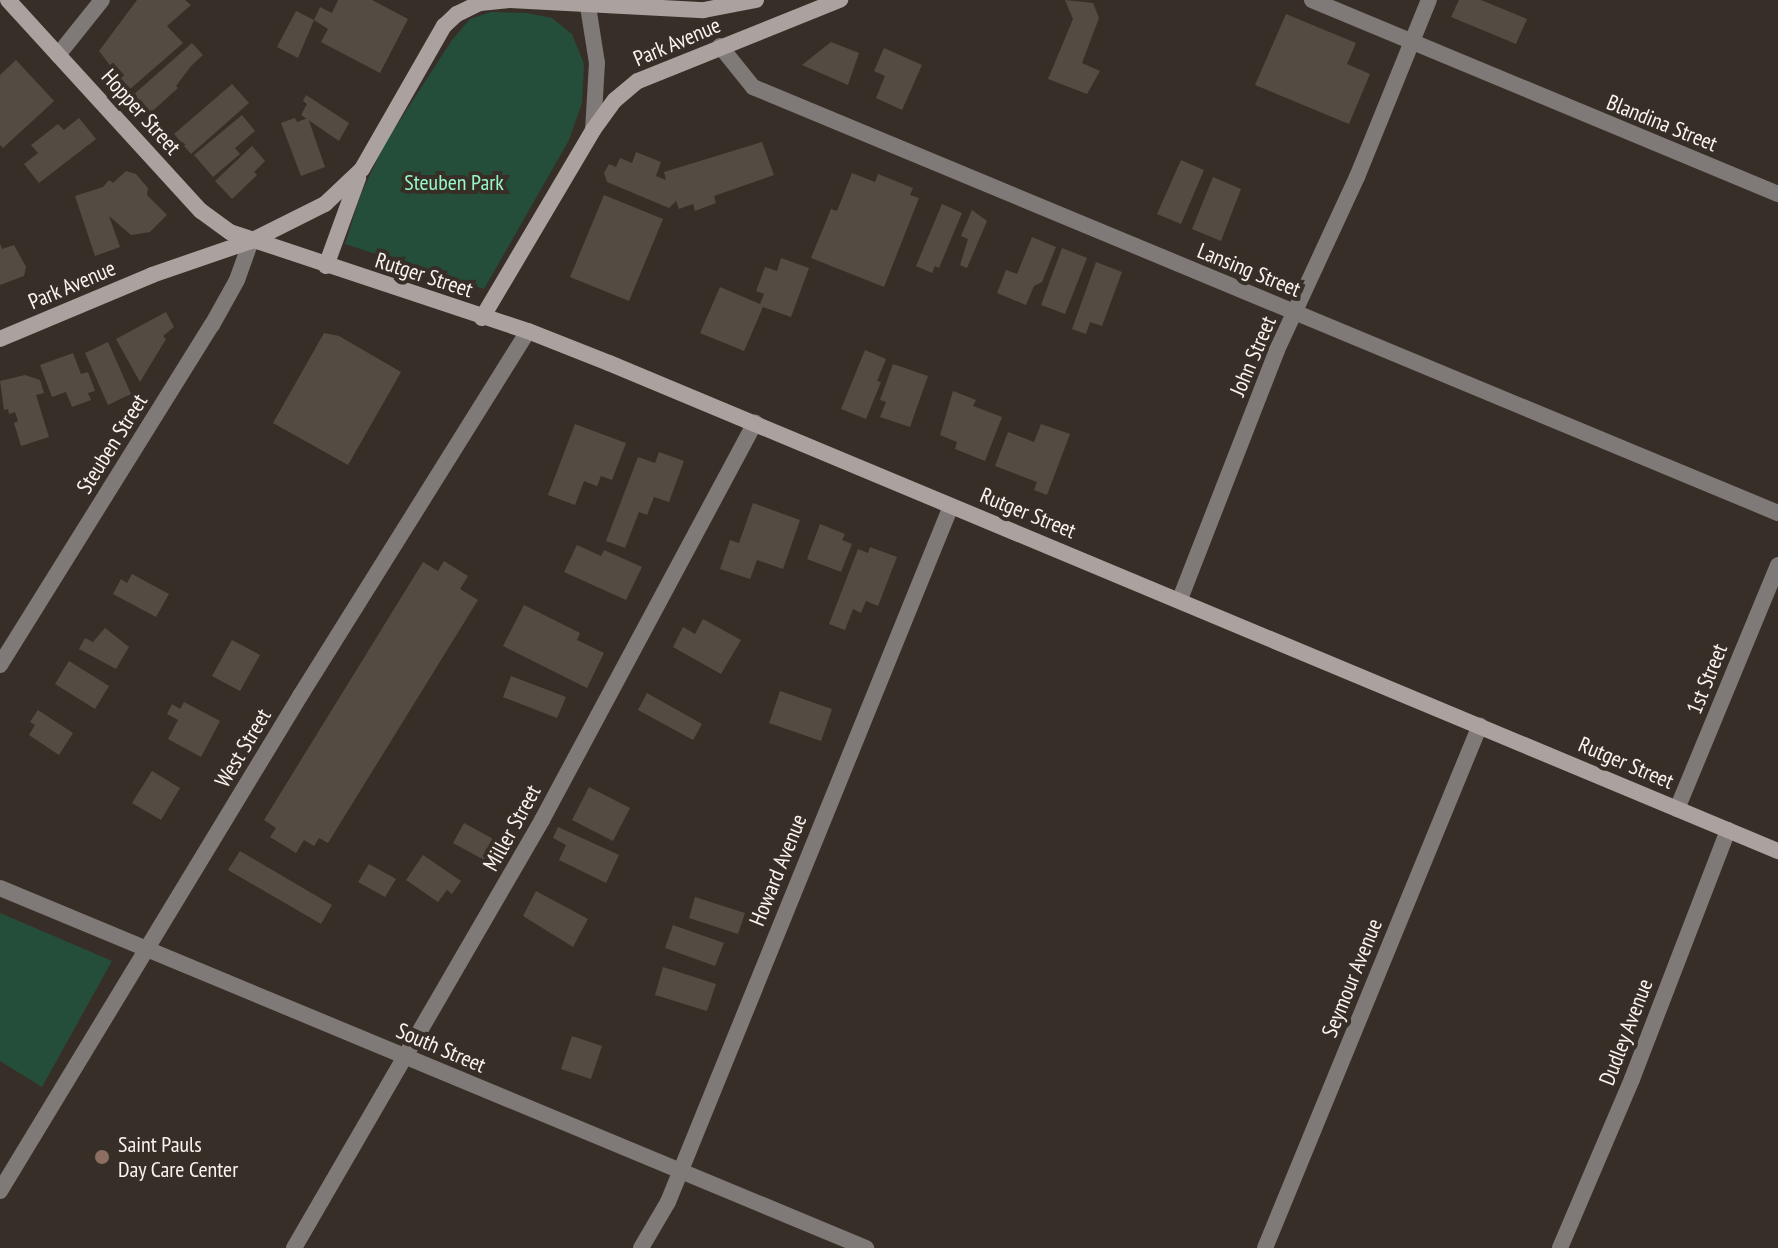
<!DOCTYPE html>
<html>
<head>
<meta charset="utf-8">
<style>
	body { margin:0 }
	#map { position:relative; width:1778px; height:1248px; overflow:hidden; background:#372f27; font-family:"PT Sans Narrow",sans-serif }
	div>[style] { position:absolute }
	.green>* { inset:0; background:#244e39 }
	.building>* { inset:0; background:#544c43 }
	.street>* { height:16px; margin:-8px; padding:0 8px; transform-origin:8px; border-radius:8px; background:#7f7977 }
	.secondary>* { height:16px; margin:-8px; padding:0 8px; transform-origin:8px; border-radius:8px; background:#aba29f }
	.dots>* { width:22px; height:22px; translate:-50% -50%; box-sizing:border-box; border:4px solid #372f27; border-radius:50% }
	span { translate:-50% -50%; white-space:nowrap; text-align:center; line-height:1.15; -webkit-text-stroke:8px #372f27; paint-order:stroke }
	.street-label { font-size:22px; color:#f9f4ef }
	.park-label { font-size:22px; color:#96f8c6 }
	.poi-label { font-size:22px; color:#f9f4ef }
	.left { translate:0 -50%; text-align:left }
</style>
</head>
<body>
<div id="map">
	<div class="green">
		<i style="clip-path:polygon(491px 12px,526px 13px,552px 18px,572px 34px,584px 64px,582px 103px,569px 140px,484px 289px,345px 244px,361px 194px,384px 145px,452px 40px,470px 19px)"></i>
		<i style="clip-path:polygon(0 913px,112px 961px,42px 1087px,0 1061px)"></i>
	</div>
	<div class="building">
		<i style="clip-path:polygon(137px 0,185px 0,191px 5px,167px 26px,183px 43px,129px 90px,99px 51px)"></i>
		<i style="clip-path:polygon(338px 0,372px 0,408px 19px,380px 73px,321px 42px,328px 29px,314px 20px,298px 58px,277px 47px,296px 11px,314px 20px,320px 7px,332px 13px)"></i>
		<i style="clip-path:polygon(1065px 0,1093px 3px,1099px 18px,1082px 63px,1100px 71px,1087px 94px,1048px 79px,1073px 19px)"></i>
		<i style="clip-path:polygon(1459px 0,1481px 0,1527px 19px,1516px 44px,1451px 17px)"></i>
		<i style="clip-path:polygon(1286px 14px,1356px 43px,1347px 64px,1370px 74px,1349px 124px,1255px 85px)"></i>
		<i style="clip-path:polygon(831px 42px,859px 53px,848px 85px,802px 65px)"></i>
		<i style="clip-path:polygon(192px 43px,203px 55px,191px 66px,176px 86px,178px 88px,148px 115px,132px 96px)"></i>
		<i style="clip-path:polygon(884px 48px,922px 65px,902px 110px,876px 98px,885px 76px,874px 71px)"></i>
		<i style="clip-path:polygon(16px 60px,54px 101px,3px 148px,0 145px,0 75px)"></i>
		<i style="clip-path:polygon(232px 84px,249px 103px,191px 154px,174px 134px)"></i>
		<i style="clip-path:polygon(306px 95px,349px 123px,339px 141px,301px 115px,307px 104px,303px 101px)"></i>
		<i style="clip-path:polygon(242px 115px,255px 131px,235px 148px,240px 154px,213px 177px,194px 155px)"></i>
		<i style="clip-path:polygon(79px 118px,96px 139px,39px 183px,24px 164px,38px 153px,31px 145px,58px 124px,64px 130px)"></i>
		<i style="clip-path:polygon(295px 118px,297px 122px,308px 118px,325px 167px,301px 176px,281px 123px)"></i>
		<i style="clip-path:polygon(762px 142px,774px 175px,714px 196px,716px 203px,695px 211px,693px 204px,679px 209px,676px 201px,669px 208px,607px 182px,604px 173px,609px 164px,616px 167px,620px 158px,632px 163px,636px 152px,661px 162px,656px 176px,666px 180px,664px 172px)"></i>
		<i style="clip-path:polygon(252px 146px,265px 161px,254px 172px,257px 175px,232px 199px,215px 181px)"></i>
		<i style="clip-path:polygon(1181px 160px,1204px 170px,1181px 224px,1157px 214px)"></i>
		<i style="clip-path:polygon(126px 171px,136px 174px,148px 188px,147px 195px,167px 215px,150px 232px,131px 235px,109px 216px,120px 247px,95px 256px,75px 196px,103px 187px,109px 180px,113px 183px)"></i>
		<i style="clip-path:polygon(852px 173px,875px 182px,878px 174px,913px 188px,910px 195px,919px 198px,884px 287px,811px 258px,831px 209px,837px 211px)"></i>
		<i style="clip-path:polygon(1213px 177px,1241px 189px,1221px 241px,1192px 229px)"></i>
		<i style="clip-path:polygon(604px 195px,663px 219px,629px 301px,570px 277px)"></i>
		<i style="clip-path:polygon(942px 204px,962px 213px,939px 268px,935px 266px,932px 273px,916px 266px)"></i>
		<i style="clip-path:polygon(972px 210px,987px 221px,967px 268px,960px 265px,968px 239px,961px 236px)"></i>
		<i style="clip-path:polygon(1032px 237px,1056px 247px,1042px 282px,1034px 286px,1026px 305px,997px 293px,1006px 270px,1017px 274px)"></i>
		<i style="clip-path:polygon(0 243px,2px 249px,14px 245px,26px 267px,24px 276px,0 285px)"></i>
		<i style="clip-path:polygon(1062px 248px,1087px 258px,1065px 314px,1041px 305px)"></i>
		<i style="clip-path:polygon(781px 258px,809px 268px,791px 317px,763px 307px,744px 351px,700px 333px,720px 287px,760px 304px,764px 294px,756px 291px,765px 267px,777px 271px)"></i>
		<i style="clip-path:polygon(1096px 262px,1122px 272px,1102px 326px,1090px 322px,1086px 334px,1072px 329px)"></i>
		<i style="clip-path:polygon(166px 312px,174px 327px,163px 336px,166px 339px,140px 382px,116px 339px)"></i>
		<i style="clip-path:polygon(324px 333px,339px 336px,401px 372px,348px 465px,273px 423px)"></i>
		<i style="clip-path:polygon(108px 342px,131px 394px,108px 405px,85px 353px)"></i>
		<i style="clip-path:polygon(865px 350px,886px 359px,877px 381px,881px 382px,866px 419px,841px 409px)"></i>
		<i style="clip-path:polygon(73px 353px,81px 374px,88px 372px,95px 391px,88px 393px,91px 400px,72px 407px,66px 392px,52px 397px,40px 365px)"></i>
		<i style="clip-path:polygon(893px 364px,928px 376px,910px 427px,880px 417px,886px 402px,880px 400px)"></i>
		<i style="clip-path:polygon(25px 375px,40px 380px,44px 393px,36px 395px,49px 437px,21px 446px,14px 423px,18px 421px,15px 412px,9px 414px,8px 409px,4px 410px,0 381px)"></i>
		<i style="clip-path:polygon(953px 391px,976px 400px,973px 406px,1002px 417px,985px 461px,955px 449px,957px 442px,940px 435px)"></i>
		<i style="clip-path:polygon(575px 424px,626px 443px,612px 480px,601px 476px,597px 486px,584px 481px,575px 505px,548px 495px)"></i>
		<i style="clip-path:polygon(1041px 424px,1070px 434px,1047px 495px,1034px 490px,1037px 482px,995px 466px,1008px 432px,1034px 442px)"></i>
		<i style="clip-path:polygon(659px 452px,684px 461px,669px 502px,654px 497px,647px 515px,639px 512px,625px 548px,606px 541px,638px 457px,655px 463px)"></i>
		<i style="clip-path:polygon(753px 503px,800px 520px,783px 569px,757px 560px,750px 579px,720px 569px,730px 540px,739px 543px)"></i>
		<i style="clip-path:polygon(820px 524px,845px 534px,842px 540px,852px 544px,841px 572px,807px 559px)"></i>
		<i style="clip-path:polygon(577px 545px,601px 556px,604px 550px,642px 567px,626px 600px,564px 572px)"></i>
		<i style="clip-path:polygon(870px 547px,897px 557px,878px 606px,866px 601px,861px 613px,853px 609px,845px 630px,829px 624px,858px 549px,868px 553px)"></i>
		<i style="clip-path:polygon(444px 561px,468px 576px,460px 589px,478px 600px,328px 843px,319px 838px,314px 846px,304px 840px,296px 853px,270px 837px,276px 828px,264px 820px,423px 562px,438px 571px)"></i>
		<i style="clip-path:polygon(132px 574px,169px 594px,156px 617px,113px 594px,121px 579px,127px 583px)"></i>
		<i style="clip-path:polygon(524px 605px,580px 633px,577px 640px,604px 653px,587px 688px,503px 646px)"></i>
		<i style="clip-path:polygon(703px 619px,741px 640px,721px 674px,673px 647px,683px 627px,695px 634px)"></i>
		<i style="clip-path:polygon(105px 628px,129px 647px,116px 669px,79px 649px,85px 638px,93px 642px)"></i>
		<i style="clip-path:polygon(232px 640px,260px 655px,240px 691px,212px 676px)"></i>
		<i style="clip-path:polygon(69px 661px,109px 686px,95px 709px,55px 684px)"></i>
		<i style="clip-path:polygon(511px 676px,566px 697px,557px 718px,503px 697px)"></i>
		<i style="clip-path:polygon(780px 691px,832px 709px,821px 741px,769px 723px)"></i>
		<i style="clip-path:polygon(647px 693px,702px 724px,693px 740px,638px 710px)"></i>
		<i style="clip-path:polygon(184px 702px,220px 721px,201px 757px,168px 739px,178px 720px,167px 714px,172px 704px,180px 709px)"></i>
		<i style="clip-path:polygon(38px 710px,73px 733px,59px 755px,29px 735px,35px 725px,30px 722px)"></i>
		<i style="clip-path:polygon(152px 771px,180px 788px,161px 820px,132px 803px)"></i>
		<i style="clip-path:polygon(589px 787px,630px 808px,613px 841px,572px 820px)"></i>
		<i style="clip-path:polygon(464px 823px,497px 841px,486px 861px,453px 843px)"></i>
		<i style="clip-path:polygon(558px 827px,619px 855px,606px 883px,559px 860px,566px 845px,553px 838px)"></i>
		<i style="clip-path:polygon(240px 851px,332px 905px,321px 924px,228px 870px)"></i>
		<i style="clip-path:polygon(423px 855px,461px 881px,452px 894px,447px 890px,438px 902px,406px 880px)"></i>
		<i style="clip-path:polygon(369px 864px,396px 879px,385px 897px,358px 882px)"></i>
		<i style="clip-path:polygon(536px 891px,588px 919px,573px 947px,523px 916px)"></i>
		<i style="clip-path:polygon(695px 897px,745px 913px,738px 934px,689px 918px)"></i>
		<i style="clip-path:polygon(673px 925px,724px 943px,715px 966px,665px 948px)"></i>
		<i style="clip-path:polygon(663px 967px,716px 984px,707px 1011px,655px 995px)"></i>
		<i style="clip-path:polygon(572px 1036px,602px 1046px,591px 1079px,561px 1069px)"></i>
	</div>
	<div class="street">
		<i style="left:587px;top:0;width:64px;rotate:81deg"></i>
		<i style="left:597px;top:63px;width:67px;rotate:93.4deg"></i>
		<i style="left:1312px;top:0;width:505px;rotate:22.6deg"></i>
		<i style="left:720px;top:46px;width:53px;rotate:51.2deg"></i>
		<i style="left:753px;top:87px;width:1110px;rotate:22.57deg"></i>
		<i style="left:58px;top:55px;width:70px;rotate:-51.3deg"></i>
		<i style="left:1180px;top:599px;width:267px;rotate:-68.7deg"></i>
		<i style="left:1277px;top:350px;width:191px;rotate:-65.2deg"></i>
		<i style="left:1357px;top:177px;width:191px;rotate:-67.9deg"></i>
		<i style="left:0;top:665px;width:401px;rotate:-58.1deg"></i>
		<i style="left:212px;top:325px;width:51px;rotate:-60.9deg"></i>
		<i style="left:237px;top:280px;width:41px;rotate:-70.3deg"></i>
		<i style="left:1677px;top:809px;width:264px;rotate:-67.5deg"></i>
		<i style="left:0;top:888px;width:938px;rotate:22.57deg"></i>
		<i style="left:0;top:1191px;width:579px;rotate:-58.78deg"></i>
		<i style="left:300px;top:696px;width:430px;rotate:-58deg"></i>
		<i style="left:294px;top:1248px;width:495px;rotate:-59.9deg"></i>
		<i style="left:542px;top:820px;width:451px;rotate:-61.8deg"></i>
		<i style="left:641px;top:1248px;width:53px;rotate:-59.6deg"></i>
		<i style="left:668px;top:1202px;width:751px;rotate:-67.87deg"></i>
		<i style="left:1265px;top:1248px;width:565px;rotate:-67.65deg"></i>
		<i style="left:1560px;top:1248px;width:184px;rotate:-66.9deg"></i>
		<i style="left:1632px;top:1079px;width:267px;rotate:-68.9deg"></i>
	</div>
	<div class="secondary">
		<i style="left:8px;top:0;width:286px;rotate:47.6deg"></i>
		<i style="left:201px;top:211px;width:36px;rotate:36deg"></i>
		<i style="left:230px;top:232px;width:314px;rotate:18.4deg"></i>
		<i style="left:528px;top:331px;width:87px;rotate:21.6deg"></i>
		<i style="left:609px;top:363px;width:1267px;rotate:22.66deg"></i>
		<i style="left:510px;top:0;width:194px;rotate:3deg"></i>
		<i style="left:704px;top:10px;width:53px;rotate:-10.9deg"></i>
		<i style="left:326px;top:266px;width:94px;rotate:-70deg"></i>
		<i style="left:482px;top:318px;width:218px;rotate:-59.4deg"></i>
		<i style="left:593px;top:130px;width:37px;rotate:-54deg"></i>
		<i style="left:615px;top:100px;width:30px;rotate:-40deg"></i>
		<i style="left:638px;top:81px;width:218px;rotate:-21.9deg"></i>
		<i style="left:0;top:339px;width:165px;rotate:-22.8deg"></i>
		<i style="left:152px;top:275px;width:105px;rotate:-19deg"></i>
		<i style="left:251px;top:241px;width:83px;rotate:-26.6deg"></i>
		<i style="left:325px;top:204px;width:51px;rotate:-43.4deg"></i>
		<i style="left:362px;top:169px;width:165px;rotate:-60.2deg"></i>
		<i style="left:444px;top:26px;width:18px;rotate:-43deg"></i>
		<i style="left:457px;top:14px;width:25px;rotate:-26deg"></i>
		<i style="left:480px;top:3px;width:30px;rotate:-6deg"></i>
	</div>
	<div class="dots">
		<i style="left:102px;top:1157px;background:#8d6e63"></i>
	</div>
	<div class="street-label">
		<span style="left:677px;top:42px;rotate:-23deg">Park Avenue</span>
		<span style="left:141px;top:112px;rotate:48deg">Hopper Street</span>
		<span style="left:1662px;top:123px;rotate:22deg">Blandina Street</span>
		<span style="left:1249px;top:270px;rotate:22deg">Lansing Street</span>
		<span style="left:424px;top:275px;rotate:18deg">Rutger Street</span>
		<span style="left:72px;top:285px;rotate:-23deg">Park Avenue</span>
		<span style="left:1253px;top:356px;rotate:-67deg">John Street</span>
		<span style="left:112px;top:444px;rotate:-58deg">Steuben Street</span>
		<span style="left:1028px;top:513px;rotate:22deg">Rutger Street</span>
		<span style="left:1707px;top:679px;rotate:-68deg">1st Street</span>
		<span style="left:243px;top:748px;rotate:-59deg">West Street</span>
		<span style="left:1626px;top:763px;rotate:23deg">Rutger Street</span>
		<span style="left:512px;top:828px;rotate:-61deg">Miller Street</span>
		<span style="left:778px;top:870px;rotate:-68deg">Howard Avenue</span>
		<span style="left:1352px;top:978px;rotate:-68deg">Seymour Avenue</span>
		<span style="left:1626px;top:1032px;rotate:-69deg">Dudley Avenue</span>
		<span style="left:441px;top:1048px;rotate:23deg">South Street</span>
	</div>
	<div class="park-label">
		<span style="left:454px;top:183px">Steuben Park</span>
	</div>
	<div class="poi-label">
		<span class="left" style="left:118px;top:1157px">Saint Pauls<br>Day Care Center</span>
	</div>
</div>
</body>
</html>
